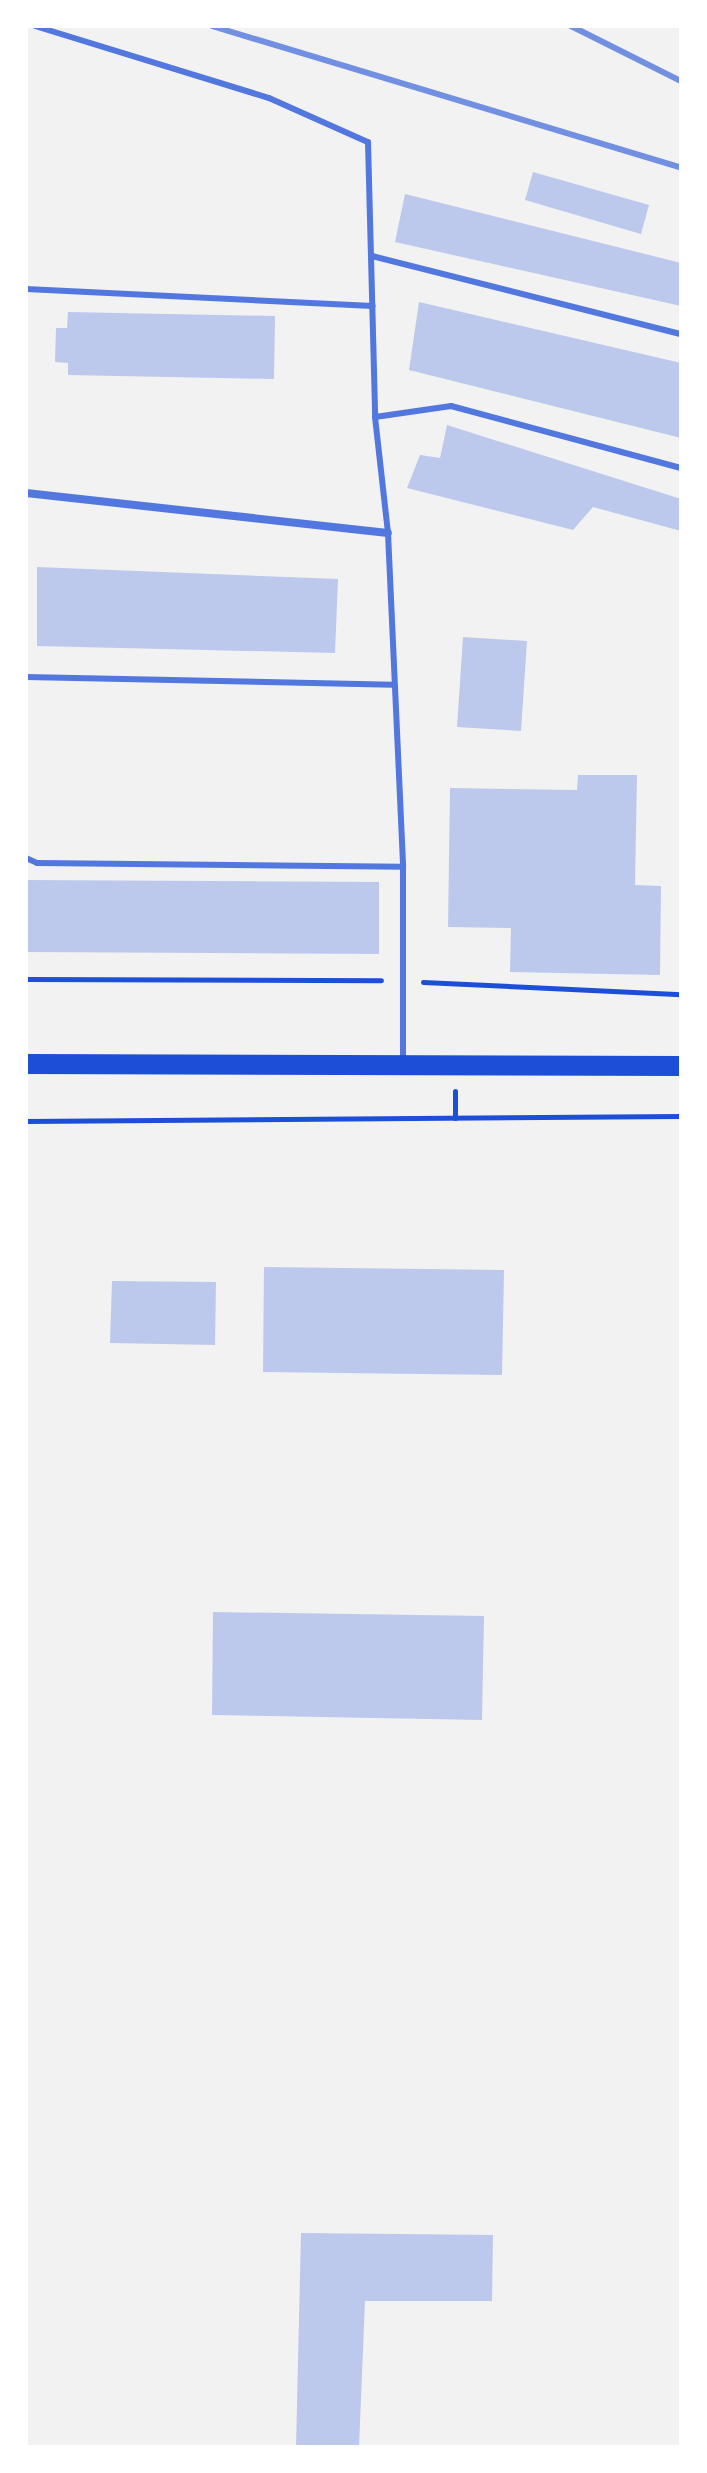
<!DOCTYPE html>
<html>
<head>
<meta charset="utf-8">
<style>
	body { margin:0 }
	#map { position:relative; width:707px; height:2473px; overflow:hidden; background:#f2f2f2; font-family:"Golos Text",sans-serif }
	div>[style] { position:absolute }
	.building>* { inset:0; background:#bdc9ec }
	.path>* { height:5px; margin:-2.5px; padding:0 2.5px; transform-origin:2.5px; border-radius:2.5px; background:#1d4ed8 }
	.service>* { height:6px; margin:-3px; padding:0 3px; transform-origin:3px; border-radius:3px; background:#5277de }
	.minor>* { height:8px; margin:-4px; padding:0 4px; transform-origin:4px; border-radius:4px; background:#5277de }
	.primary>* { height:20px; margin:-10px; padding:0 10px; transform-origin:10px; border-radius:10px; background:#1d4ed8 }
	.rail>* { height:6px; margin:-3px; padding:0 3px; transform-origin:3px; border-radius:3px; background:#7290e2 }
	span { translate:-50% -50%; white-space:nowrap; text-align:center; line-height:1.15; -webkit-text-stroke:6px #fff; paint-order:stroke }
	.frame { position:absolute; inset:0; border:28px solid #fff; pointer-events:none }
</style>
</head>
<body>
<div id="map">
	<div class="building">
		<i style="clip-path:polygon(533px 172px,649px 205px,641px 234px,525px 200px)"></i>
		<i style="clip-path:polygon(405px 194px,681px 263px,681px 306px,395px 242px)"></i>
		<i style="clip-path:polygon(419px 302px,681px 363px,681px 438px,409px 370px)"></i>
		<i style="clip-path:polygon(68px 312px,275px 316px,274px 379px,68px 375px,68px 363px,55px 362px,56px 328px,67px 328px)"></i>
		<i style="clip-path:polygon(447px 425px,681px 499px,681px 531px,593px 507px,573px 530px,407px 488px,420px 455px,440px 458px)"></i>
		<i style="clip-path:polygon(37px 567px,338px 579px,335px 653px,37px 646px)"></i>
		<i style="clip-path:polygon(463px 637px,527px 641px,521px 731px,457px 727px)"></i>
		<i style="clip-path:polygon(578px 775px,637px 775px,635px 885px,661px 886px,660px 975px,510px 972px,511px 928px,448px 927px,450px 788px,577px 790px)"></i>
		<i style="clip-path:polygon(26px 880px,379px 882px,379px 954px,26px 952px)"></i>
		<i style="clip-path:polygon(264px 1267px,504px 1270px,502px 1375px,263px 1372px)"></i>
		<i style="clip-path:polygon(112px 1281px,216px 1282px,215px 1345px,110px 1343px)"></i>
		<i style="clip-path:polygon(213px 1612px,484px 1616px,482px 1720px,212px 1715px)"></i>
		<i style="clip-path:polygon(301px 2233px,493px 2235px,492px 2301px,365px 2301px,359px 2447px,296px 2447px)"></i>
	</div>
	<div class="path">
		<i style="left:26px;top:979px;width:355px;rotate:0.2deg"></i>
		<i style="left:423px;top:982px;width:258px;rotate:2.7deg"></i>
		<i style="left:455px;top:1091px;width:27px;rotate:90deg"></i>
		<i style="left:26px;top:1121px;width:655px;rotate:-0.44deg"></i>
	</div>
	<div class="service">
		<i style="left:35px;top:26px;width:245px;rotate:17.1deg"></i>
		<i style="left:269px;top:98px;width:108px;rotate:24deg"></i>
		<i style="left:368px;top:142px;width:275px;rotate:88.5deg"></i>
		<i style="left:375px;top:417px;width:117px;rotate:83.6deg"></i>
		<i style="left:388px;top:533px;width:334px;rotate:87.4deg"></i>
		<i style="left:403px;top:867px;width:193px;rotate:90deg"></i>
		<i style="left:372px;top:256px;width:319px;rotate:14.2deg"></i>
		<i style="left:26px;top:289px;width:347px;rotate:2.8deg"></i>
		<i style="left:375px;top:417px;width:77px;rotate:-8.2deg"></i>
		<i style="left:451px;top:406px;width:238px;rotate:15.1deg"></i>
		<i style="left:26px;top:677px;width:367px;rotate:1.2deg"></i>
		<i style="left:26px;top:858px;width:12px;rotate:24deg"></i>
		<i style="left:37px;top:863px;width:366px;rotate:0.6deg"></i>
	</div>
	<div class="minor">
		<i style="left:26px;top:493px;width:364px;rotate:6.3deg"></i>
	</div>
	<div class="primary">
		<i style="left:26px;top:1064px;width:655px;rotate:0.17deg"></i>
	</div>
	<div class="rail">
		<i style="left:212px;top:26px;width:490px;rotate:16.8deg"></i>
		<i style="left:571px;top:26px;width:123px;rotate:26.6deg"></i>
	</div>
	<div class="frame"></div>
</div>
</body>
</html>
